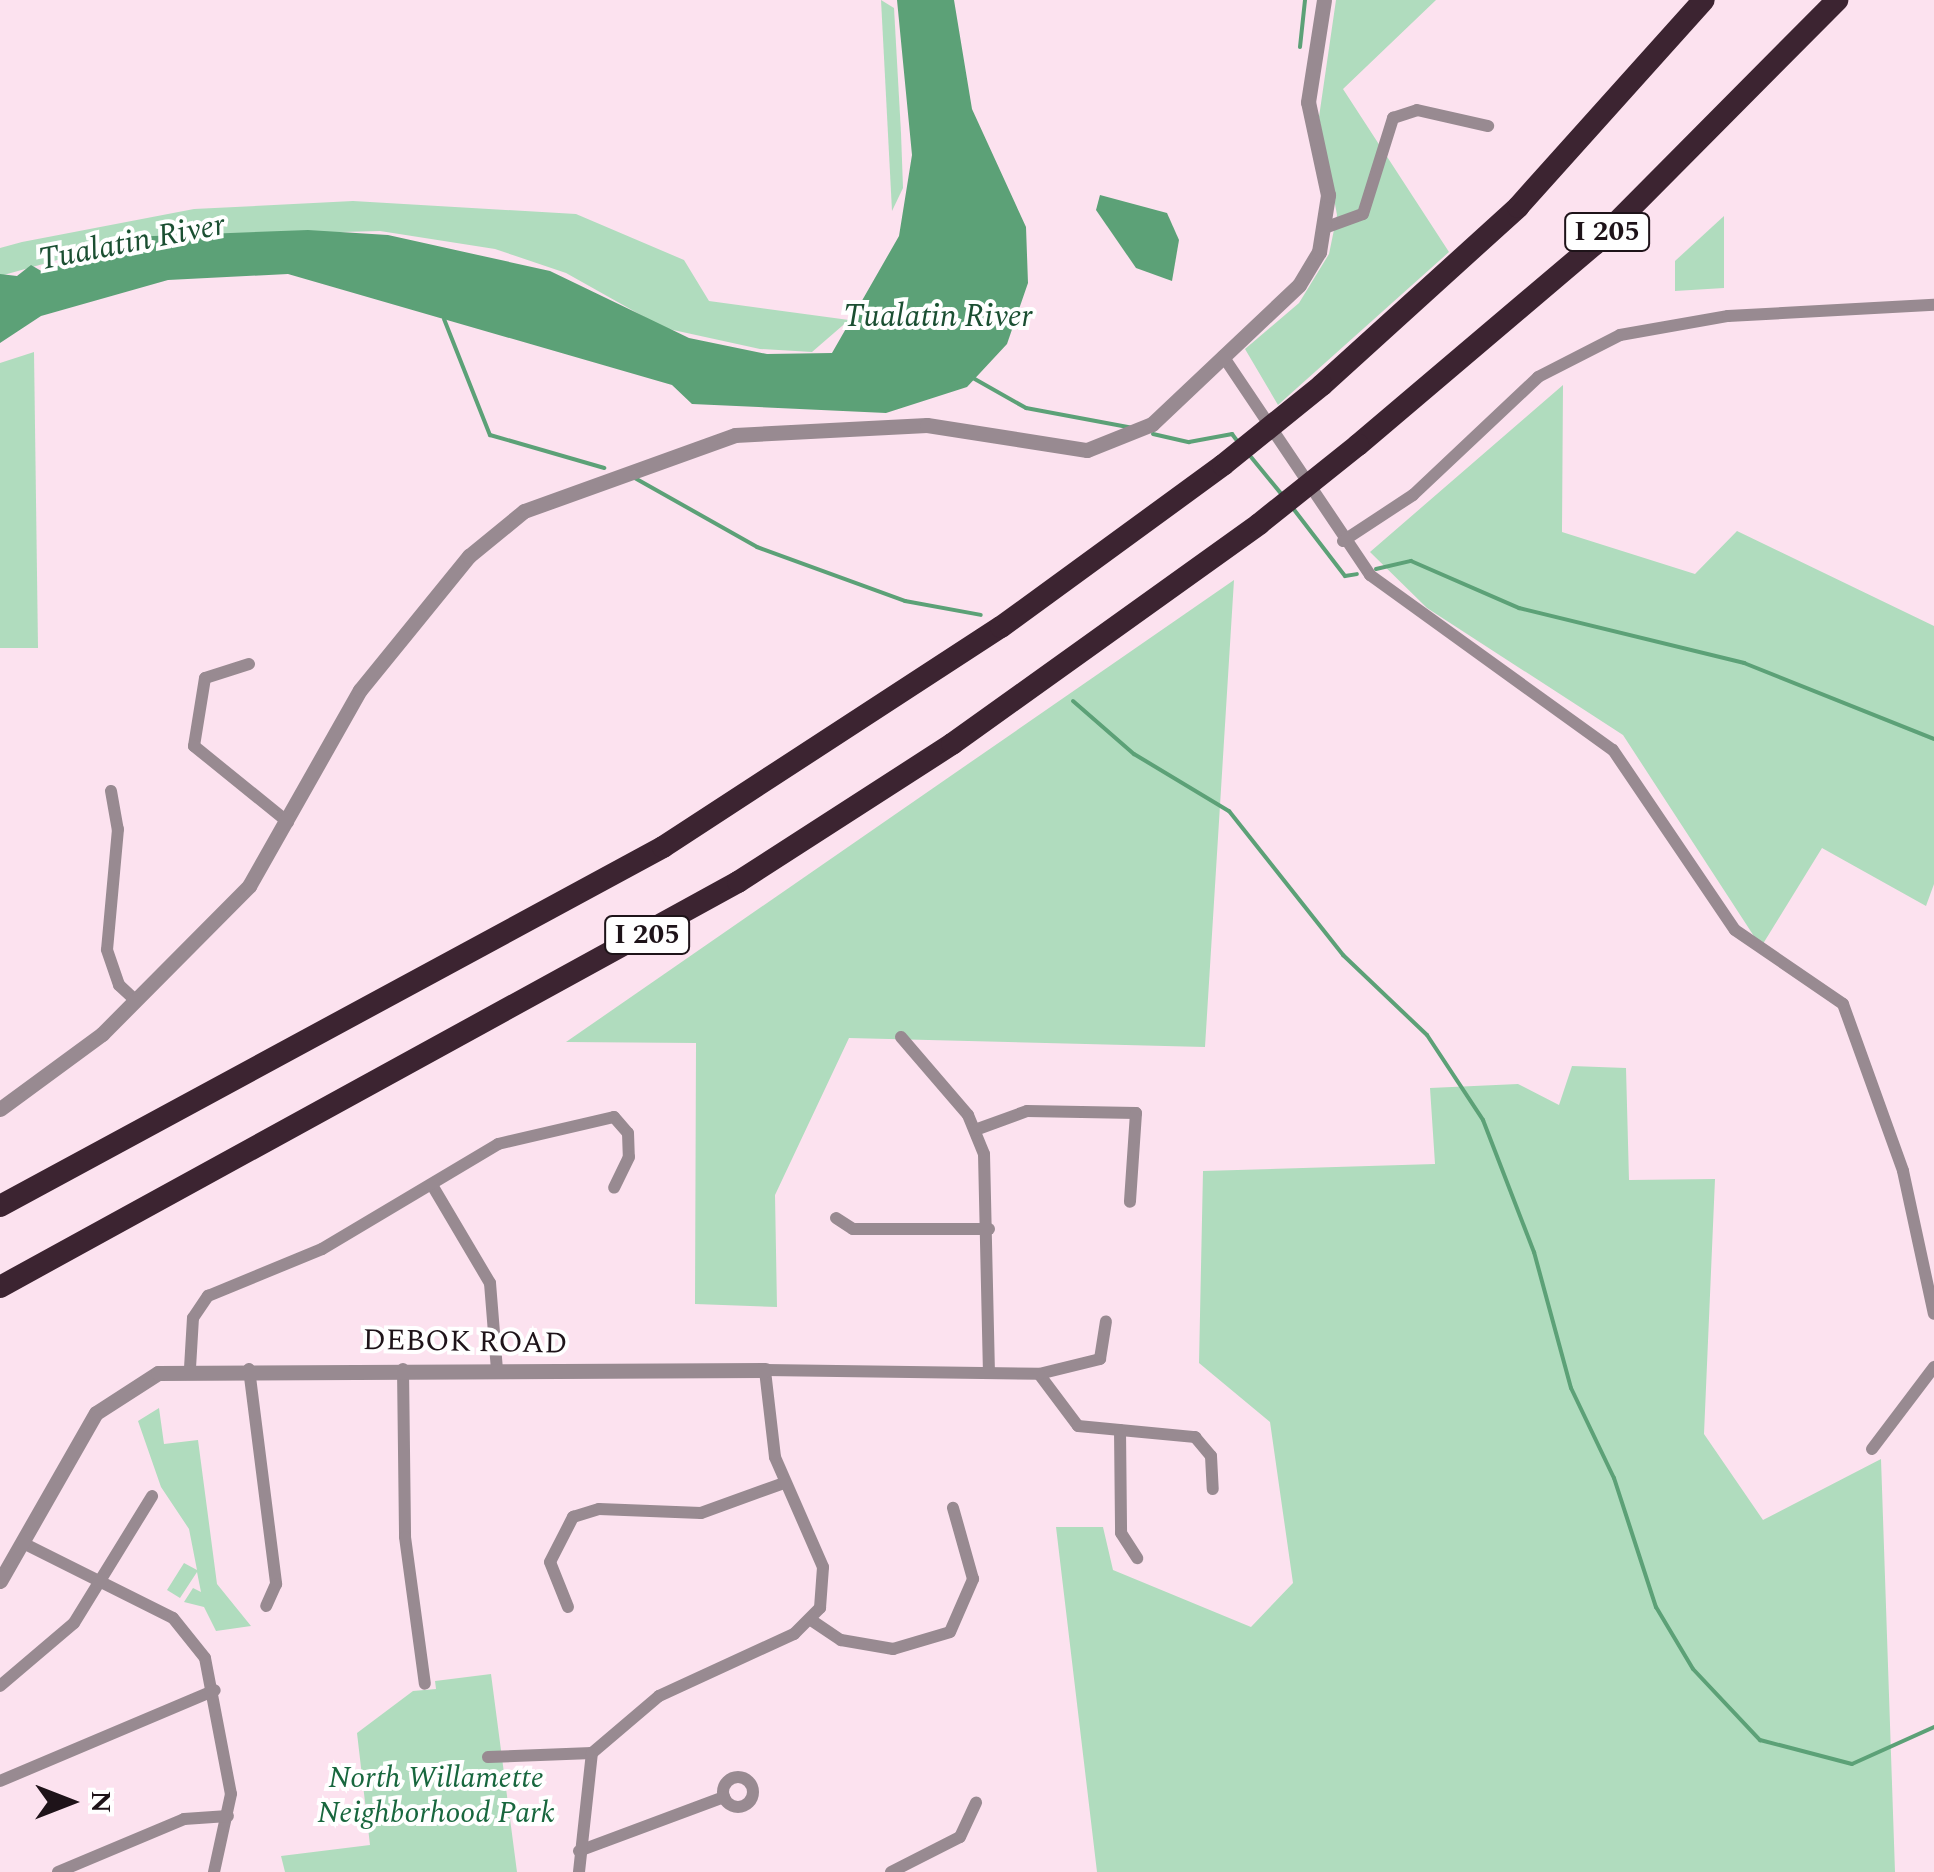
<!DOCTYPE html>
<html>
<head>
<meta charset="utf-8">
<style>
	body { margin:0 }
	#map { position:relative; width:1934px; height:1872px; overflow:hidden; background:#fce2ef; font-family:Spectral,serif }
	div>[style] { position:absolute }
	.green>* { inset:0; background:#b0dcbe }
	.water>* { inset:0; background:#5ca177 }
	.stream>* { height:4px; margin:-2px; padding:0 2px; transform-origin:2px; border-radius:2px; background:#5ca177 }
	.minor>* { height:12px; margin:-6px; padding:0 6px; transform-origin:6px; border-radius:6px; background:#988a91 }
	.minor>.ring { margin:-6px; padding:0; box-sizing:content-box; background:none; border:12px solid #988a91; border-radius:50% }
	.tertiary>* { height:15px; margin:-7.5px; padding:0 7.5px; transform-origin:7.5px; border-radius:7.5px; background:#988a91 }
	.motorway>* { height:22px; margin:-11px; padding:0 11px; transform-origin:11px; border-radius:11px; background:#3c2431 }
	.motorway-bridge>* { height:22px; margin:-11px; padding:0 11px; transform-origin:11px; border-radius:11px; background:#3c2431 }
	span { translate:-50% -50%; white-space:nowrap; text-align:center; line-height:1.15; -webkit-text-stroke:8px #fff; paint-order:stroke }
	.shield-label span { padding:2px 8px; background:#fff; border:2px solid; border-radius:8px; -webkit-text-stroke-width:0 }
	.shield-label { font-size:28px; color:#1e1319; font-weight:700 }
	.street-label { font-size:30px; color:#1e1319 }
	.park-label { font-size:30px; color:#18673e; font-style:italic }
	.water-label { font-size:32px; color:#1b4f32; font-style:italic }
	.north { position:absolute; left:20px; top:1752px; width:100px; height:100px; -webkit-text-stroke:8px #fff; paint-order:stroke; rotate:90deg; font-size:28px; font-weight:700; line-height:40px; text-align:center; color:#1e1319 }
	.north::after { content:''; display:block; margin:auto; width:35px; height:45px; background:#1e1319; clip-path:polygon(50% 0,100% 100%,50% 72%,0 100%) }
</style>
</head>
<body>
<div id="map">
	<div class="green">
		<i style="clip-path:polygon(881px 0,894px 8px,901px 133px,903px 188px,892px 211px)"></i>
		<i style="clip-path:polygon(1336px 0,1436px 0,1343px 89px,1449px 252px,1278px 405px,1245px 349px,1299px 303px,1329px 254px,1337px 215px,1319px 117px)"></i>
		<i style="clip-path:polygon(353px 201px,576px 214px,684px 260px,709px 301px,849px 320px,812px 352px,760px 349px,664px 328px,566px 273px,495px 249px,380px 231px,140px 237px,0 276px,0 248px,22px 242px,194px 209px)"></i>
		<i style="clip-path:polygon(1724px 216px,1724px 288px,1675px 291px,1675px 261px)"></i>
		<i style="clip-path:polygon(34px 352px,38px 648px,0 648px,0 363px)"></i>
		<i style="clip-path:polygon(1563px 385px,1562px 532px,1695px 574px,1737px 531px,1934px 626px,1934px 884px,1926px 906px,1822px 848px,1761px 947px,1623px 735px,1427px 608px,1370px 552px)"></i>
		<i style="clip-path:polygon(1234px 580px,1205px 1047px,849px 1038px,775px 1195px,777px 1307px,695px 1304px,696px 1043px,566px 1042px)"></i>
		<i style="clip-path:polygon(1572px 1066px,1626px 1068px,1629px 1180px,1715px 1179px,1704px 1434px,1763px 1520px,1881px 1459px,1895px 1872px,1097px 1872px,1056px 1527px,1103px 1527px,1113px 1570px,1251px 1627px,1293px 1583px,1270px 1422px,1199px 1363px,1203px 1171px,1435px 1164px,1430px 1088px,1518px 1084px,1559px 1105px)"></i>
		<i style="clip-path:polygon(159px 1408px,164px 1444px,198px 1440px,217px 1584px,251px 1626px,216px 1631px,204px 1607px,184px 1602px,193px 1588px,201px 1592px,197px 1572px,180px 1598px,167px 1590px,184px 1563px,197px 1570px,189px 1529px,161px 1487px,138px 1421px)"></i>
		<i style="clip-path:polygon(491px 1674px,517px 1872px,285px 1872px,281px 1856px,370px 1845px,357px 1733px,413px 1691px,436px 1689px,435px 1681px)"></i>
	</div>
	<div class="water">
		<i style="clip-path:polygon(897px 0,954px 0,972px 109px,1026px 227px,1028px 283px,1007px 344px,967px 387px,886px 413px,692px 404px,672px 385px,288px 274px,168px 280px,41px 316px,0 343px,0 274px,17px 276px,31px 265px,43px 272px,128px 237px,308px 230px,388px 235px,550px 271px,689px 338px,767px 354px,832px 353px,899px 236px,912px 155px)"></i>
		<i style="clip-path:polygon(1100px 195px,1167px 213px,1179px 240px,1172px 281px,1136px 268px,1096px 210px)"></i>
	</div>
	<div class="stream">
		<i style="left:1300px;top:47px;width:47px;rotate:-83.9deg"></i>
		<i style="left:444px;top:319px;width:125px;rotate:68.4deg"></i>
		<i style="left:490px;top:435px;width:119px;rotate:16.1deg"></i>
		<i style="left:973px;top:378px;width:61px;rotate:29.5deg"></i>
		<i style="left:1026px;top:408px;width:109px;rotate:10.6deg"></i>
		<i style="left:1153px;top:434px;width:37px;rotate:13deg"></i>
		<i style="left:1189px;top:442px;width:44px;rotate:-10.5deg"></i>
		<i style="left:1232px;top:434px;width:10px;rotate:53deg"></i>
		<i style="left:1251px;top:457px;width:50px;rotate:50.6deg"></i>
		<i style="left:633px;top:477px;width:142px;rotate:29.4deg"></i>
		<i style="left:757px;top:547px;width:158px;rotate:20deg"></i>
		<i style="left:905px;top:601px;width:77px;rotate:10.4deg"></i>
		<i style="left:1292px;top:507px;width:87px;rotate:52.5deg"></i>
		<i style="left:1345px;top:576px;width:12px;rotate:-9deg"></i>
		<i style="left:1376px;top:569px;width:36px;rotate:-13deg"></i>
		<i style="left:1411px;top:561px;width:118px;rotate:23.5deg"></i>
		<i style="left:1519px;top:608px;width:232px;rotate:13.7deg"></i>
		<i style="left:1744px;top:663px;width:205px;rotate:21.8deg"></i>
		<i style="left:1073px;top:701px;width:81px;rotate:41deg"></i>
		<i style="left:1134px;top:754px;width:111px;rotate:31deg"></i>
		<i style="left:1229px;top:811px;width:184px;rotate:51.6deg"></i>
		<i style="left:1343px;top:955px;width:116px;rotate:43.6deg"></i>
		<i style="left:1427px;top:1035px;width:102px;rotate:56.6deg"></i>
		<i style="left:1483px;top:1120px;width:142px;rotate:68.9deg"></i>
		<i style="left:1534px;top:1252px;width:141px;rotate:74.8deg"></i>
		<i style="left:1571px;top:1388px;width:100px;rotate:64.5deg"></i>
		<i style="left:1614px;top:1478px;width:136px;rotate:72deg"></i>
		<i style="left:1656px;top:1607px;width:72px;rotate:59.2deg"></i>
		<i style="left:1693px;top:1669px;width:98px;rotate:46.7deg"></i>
		<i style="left:1760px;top:1740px;width:95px;rotate:14.6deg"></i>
		<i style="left:1852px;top:1764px;width:90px;rotate:-24.3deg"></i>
	</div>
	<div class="minor">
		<i style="left:1327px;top:227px;width:38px;rotate:-20deg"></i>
		<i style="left:1363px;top:214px;width:101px;rotate:-72.6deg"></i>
		<i style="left:1393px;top:118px;width:25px;rotate:-18deg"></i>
		<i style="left:1417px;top:110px;width:73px;rotate:12.7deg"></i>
		<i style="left:1223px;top:356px;width:264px;rotate:56.1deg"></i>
		<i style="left:1370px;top:575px;width:299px;rotate:35.8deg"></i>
		<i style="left:1613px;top:750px;width:217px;rotate:55.9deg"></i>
		<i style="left:1735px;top:930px;width:131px;rotate:34.4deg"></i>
		<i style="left:1843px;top:1004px;width:177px;rotate:70.2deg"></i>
		<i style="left:1903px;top:1171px;width:146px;rotate:77.8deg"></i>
		<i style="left:1343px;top:541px;width:84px;rotate:-33.3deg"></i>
		<i style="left:1413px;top:495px;width:172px;rotate:-43.3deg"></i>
		<i style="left:1538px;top:377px;width:92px;rotate:-27.1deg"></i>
		<i style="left:1620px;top:335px;width:110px;rotate:-10deg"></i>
		<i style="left:1728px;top:316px;width:206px;rotate:-3.1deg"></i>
		<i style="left:249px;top:664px;width:46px;rotate:162.3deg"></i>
		<i style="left:205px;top:678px;width:69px;rotate:99.2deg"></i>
		<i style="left:194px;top:746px;width:121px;rotate:39deg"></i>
		<i style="left:111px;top:791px;width:39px;rotate:80deg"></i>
		<i style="left:118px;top:829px;width:121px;rotate:95.2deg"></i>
		<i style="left:107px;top:950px;width:37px;rotate:71deg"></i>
		<i style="left:119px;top:985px;width:23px;rotate:43deg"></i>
		<i style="left:901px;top:1037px;width:103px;rotate:49.3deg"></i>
		<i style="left:968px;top:1115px;width:42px;rotate:67.7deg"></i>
		<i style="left:984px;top:1154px;width:216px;rotate:88.7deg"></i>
		<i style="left:975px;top:1130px;width:55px;rotate:-20.1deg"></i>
		<i style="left:1027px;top:1111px;width:109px;rotate:1.1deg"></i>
		<i style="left:1136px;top:1113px;width:89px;rotate:93.9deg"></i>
		<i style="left:432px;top:1185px;width:114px;rotate:59.4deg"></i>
		<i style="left:490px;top:1283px;width:87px;rotate:85.4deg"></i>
		<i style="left:836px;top:1218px;width:20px;rotate:33deg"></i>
		<i style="left:853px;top:1229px;width:136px"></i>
		<i style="left:190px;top:1368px;width:50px;rotate:-86.6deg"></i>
		<i style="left:193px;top:1318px;width:27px;rotate:-56deg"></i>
		<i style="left:208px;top:1296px;width:123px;rotate:-22.4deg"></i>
		<i style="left:322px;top:1249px;width:205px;rotate:-30.8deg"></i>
		<i style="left:498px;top:1144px;width:119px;rotate:-13.1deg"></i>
		<i style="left:614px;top:1117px;width:21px;rotate:49deg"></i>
		<i style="left:628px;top:1133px;width:24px;rotate:88deg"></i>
		<i style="left:629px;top:1157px;width:34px;rotate:116deg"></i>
		<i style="left:249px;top:1369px;width:217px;rotate:82.8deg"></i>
		<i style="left:276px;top:1584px;width:24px;rotate:114deg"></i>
		<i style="left:403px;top:1369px;width:168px;rotate:89.3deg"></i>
		<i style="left:405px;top:1537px;width:148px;rotate:82.3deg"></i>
		<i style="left:1039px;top:1374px;width:65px;rotate:53.1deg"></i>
		<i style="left:1078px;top:1426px;width:118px;rotate:5.4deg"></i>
		<i style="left:1195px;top:1437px;width:25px;rotate:50deg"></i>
		<i style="left:1211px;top:1456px;width:33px;rotate:87deg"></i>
		<i style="left:1039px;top:1374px;width:63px;rotate:-13.8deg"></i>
		<i style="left:1100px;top:1359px;width:38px;rotate:-81deg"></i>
		<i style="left:1120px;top:1430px;width:103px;rotate:89.4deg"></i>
		<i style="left:1121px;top:1533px;width:30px;rotate:57deg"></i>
		<i style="left:1872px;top:1449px;width:103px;rotate:-52.9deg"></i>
		<i style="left:27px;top:1545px;width:163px;rotate:26.6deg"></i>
		<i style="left:173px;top:1618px;width:51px;rotate:51.3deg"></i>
		<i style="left:205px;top:1658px;width:138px;rotate:79.2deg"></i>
		<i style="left:231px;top:1794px;width:80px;rotate:102.3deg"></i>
		<i style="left:568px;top:1607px;width:48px;rotate:-111.8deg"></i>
		<i style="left:550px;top:1562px;width:51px;rotate:-62.9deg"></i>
		<i style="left:573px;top:1517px;width:27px;rotate:-17deg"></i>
		<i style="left:599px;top:1509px;width:102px;rotate:2.2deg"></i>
		<i style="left:701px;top:1513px;width:88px;rotate:-19.9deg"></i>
		<i style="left:811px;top:1620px;width:36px;rotate:34deg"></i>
		<i style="left:841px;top:1640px;width:53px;rotate:9.8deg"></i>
		<i style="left:893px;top:1649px;width:59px;rotate:-16.6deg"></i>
		<i style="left:950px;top:1632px;width:58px;rotate:-66.5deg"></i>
		<i style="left:973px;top:1579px;width:74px;rotate:-105.7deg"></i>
		<i style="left:0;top:1686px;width:97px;rotate:-40.4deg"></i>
		<i style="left:74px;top:1623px;width:149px;rotate:-58.4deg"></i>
		<i style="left:488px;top:1757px;width:104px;rotate:-2.2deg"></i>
		<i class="ring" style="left:723px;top:1777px;width:18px;height:18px"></i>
		<i style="left:0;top:1781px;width:233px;rotate:-22.9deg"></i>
		<i style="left:579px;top:1851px;width:155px;rotate:-20.4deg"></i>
		<i style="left:58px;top:1872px;width:137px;rotate:-22.8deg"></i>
		<i style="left:184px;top:1819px;width:44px;rotate:-3.9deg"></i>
		<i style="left:579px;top:1872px;width:120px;rotate:-83.8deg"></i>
		<i style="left:592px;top:1753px;width:88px;rotate:-40.4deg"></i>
		<i style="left:659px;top:1696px;width:149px;rotate:-24.7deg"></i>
		<i style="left:794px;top:1634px;width:37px;rotate:-45deg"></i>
		<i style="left:820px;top:1608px;width:41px;rotate:-85.8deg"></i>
		<i style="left:823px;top:1567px;width:120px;rotate:-113.6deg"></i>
		<i style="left:775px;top:1457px;width:88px;rotate:-96.6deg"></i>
		<i style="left:765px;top:1370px;width:274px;rotate:0.8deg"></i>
		<i style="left:891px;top:1872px;width:77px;rotate:-26.9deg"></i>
		<i style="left:960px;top:1837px;width:38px;rotate:-65deg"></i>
	</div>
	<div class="tertiary">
		<i style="left:0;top:1109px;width:127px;rotate:-36.3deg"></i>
		<i style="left:102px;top:1034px;width:209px;rotate:-45.2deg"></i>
		<i style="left:249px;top:886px;width:225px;rotate:-60.5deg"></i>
		<i style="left:360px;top:690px;width:173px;rotate:-50.9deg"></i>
		<i style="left:469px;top:556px;width:71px;rotate:-39.3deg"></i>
		<i style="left:524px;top:511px;width:224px;rotate:-19.8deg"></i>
		<i style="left:735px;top:435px;width:192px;rotate:-3deg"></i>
		<i style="left:927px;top:425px;width:162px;rotate:8.9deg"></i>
		<i style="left:1087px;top:450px;width:70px;rotate:-21.8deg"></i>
		<i style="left:1152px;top:424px;width:202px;rotate:-43.4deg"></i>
		<i style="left:1299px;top:285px;width:39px;rotate:-59deg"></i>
		<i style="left:1319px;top:252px;width:58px;rotate:-81deg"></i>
		<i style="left:1328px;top:195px;width:95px;rotate:-102.1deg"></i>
		<i style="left:1308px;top:102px;width:103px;rotate:-81.1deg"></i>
		<i style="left:0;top:1581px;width:193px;rotate:-60.3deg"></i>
		<i style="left:96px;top:1413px;width:74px;rotate:-32.8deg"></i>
		<i style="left:158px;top:1373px;width:607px;rotate:-0.28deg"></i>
	</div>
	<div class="motorway">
		<i style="left:1322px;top:385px;width:265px;rotate:-42.2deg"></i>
		<i style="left:1518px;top:207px;width:278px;rotate:-48.1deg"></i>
		<i style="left:1358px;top:445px;width:311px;rotate:-40.3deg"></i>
		<i style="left:1595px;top:244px;width:344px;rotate:-45.2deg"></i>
		<i style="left:0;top:1206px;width:754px;rotate:-28.43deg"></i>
		<i style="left:663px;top:847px;width:403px;rotate:-33.1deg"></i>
		<i style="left:1001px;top:627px;width:275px;rotate:-36.1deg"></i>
		<i style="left:0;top:1287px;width:842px;rotate:-28.76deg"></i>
		<i style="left:738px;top:882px;width:255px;rotate:-32.8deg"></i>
		<i style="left:952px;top:744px;width:378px;rotate:-35.6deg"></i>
	</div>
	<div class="motorway-bridge">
		<i style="left:1223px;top:465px;width:127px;rotate:-38.9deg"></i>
		<i style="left:1259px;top:524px;width:127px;rotate:-38.6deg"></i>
	</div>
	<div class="shield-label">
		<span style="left:1607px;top:232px">I 205</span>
		<span style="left:647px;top:935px">I 205</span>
	</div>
	<div class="street-label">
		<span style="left:465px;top:1342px;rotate:1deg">DEBOK ROAD</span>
	</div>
	<div class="park-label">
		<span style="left:436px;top:1795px">North Willamette<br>Neighborhood Park</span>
	</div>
	<div class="water-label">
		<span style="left:132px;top:243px;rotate:-11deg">Tualatin River</span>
		<span style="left:938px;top:317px">Tualatin River</span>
	</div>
	<div class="north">N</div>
</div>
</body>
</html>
